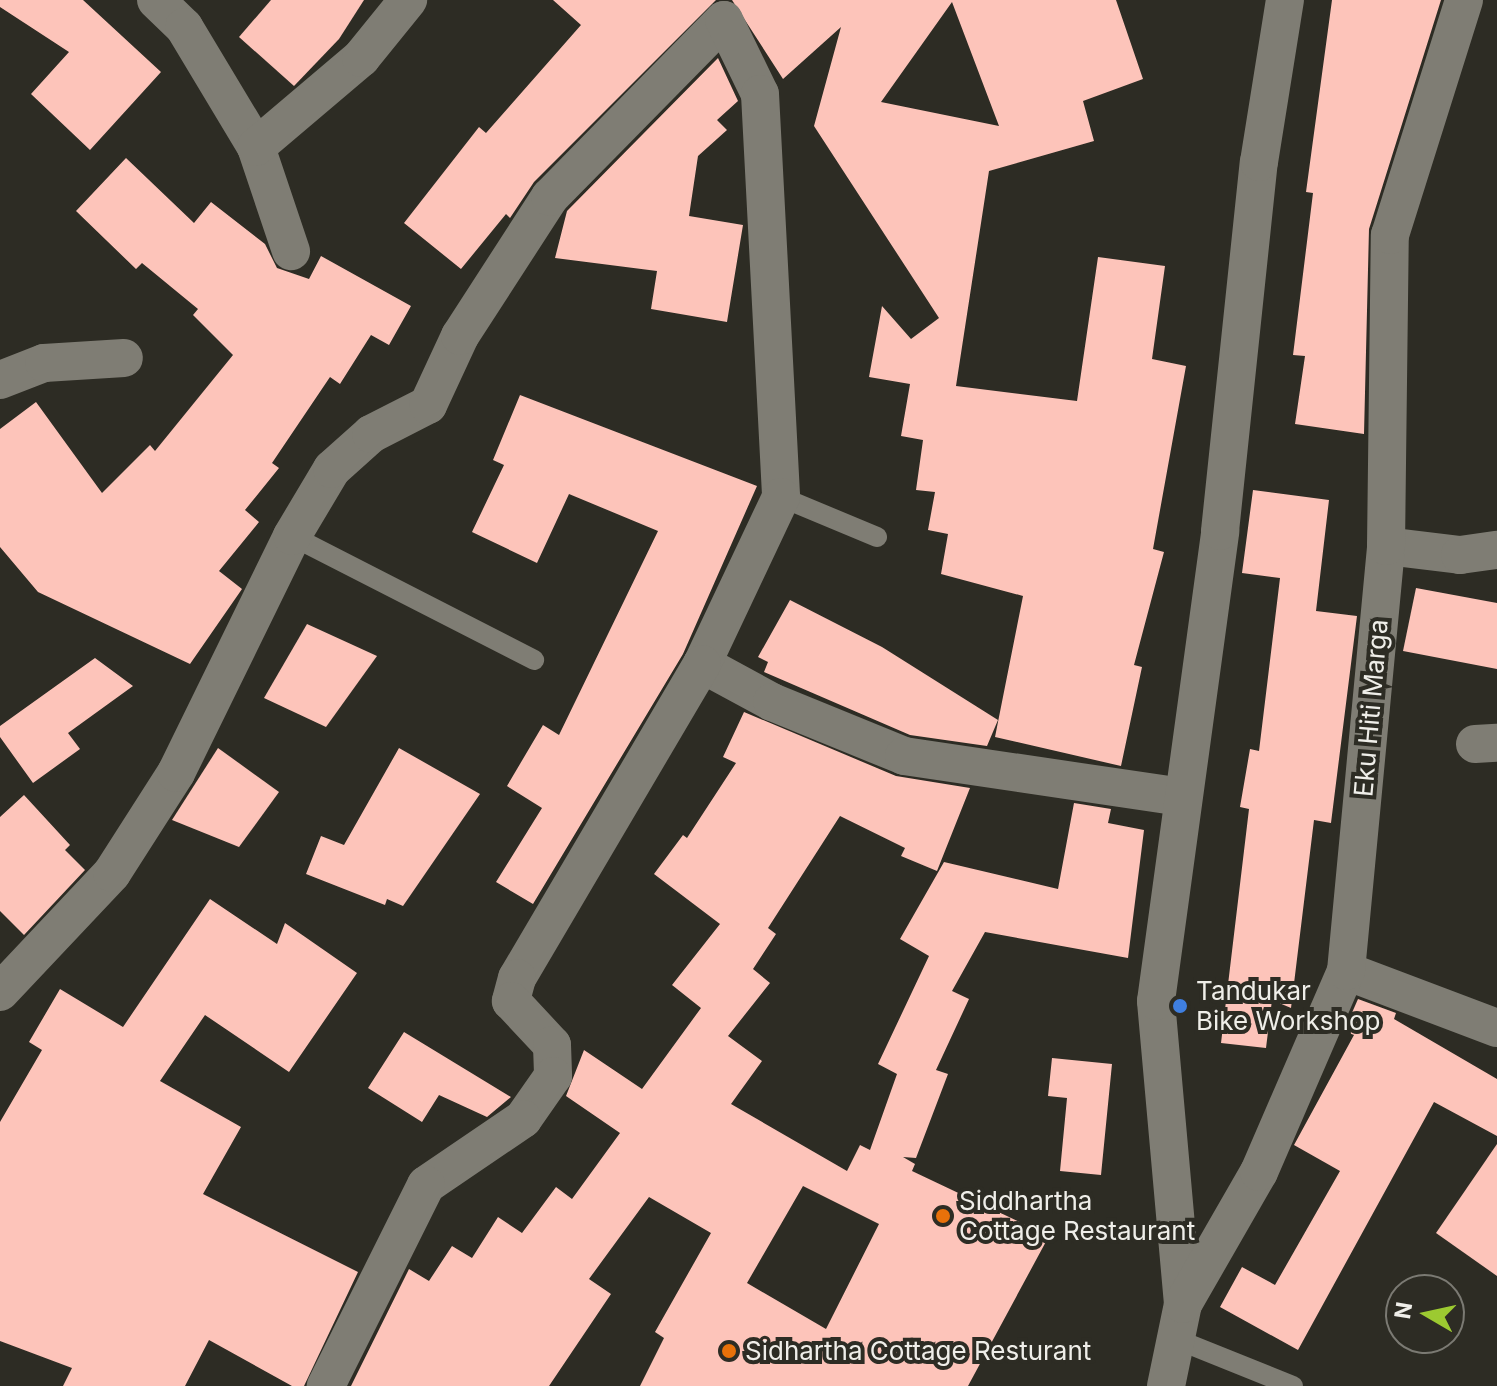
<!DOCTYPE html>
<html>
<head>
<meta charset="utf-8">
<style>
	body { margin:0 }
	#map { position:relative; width:1497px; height:1386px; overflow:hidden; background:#2d2c24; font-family:Inter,sans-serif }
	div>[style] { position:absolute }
	.building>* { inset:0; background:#fdc4ba }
	.service>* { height:20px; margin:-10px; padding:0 10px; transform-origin:10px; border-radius:10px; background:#7f7d74 }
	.minor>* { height:38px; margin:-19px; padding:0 19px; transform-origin:19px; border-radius:19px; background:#7f7d74 }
	.dots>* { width:22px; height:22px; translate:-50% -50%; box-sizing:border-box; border:4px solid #2d2c24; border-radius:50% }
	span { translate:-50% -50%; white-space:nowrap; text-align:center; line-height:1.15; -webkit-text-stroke:8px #2d2c24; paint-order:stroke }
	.street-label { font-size:26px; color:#efeee9 }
	.poi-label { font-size:26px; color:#efeee9 }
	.left { translate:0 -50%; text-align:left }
	.north { position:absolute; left:1385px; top:1274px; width:80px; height:80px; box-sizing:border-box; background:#2d2c24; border:2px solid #7b7a73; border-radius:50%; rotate:279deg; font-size:22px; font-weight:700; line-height:32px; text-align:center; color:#efeee9 }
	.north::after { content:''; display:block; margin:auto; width:28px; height:36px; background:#9cca31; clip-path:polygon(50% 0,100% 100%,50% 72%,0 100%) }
</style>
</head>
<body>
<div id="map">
	<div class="building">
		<i style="clip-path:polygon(0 0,83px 0,161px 72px,90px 150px,31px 94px,69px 52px,0 7px)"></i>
		<i style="clip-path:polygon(271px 0,364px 0,339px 39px,294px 86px,239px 37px)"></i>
		<i style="clip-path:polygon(553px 0,716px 0,534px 182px,510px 218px,506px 214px,461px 269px,404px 223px,479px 127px,486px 133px,581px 25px)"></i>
		<i style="clip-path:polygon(evenodd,732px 0,1116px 0,1143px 79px,1083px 101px,1094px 141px,989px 171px,956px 386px,1077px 401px,1098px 257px,1165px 266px,1152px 359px,1186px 366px,1153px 549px,1164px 552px,1134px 665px,1142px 667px,1121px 766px,995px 737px,1023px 596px,941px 574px,948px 534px,928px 530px,935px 492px,916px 490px,923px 440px,901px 436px,910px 384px,869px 377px,882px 306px,911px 339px,939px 318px,814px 126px,841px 27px,783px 79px,732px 0,952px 2px,999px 126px,881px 102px,952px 2px)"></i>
		<i style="clip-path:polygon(1332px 0,1441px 0,1369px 229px,1364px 434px,1295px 424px,1305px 356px,1293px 355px,1313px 193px,1306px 192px)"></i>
		<i style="clip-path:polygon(718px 58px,738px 101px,717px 120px,727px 130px,698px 156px,689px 216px,743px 225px,727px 322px,651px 309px,657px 271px,555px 258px,567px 211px)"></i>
		<i style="clip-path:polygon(126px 158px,194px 223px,211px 202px,265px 244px,277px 268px,309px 279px,321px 256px,411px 306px,389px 345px,371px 335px,340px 384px,330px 377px,272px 463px,279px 468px,245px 510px,259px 522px,219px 571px,242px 589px,190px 664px,38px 592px,0 547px,0 429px,36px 402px,102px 493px,150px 445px,155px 451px,233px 355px,193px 315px,198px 309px,142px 263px,136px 269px,76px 211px)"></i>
		<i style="clip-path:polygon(520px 395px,757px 486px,683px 654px,533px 904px,496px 882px,542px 808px,507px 786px,543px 725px,559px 735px,658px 531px,569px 494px,537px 563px,472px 532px,504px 465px,493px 460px)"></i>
		<i style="clip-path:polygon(1253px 490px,1329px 500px,1316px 611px,1357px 616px,1331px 823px,1314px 820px,1291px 1008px,1272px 1000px,1266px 1048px,1221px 1043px,1249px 809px,1240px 807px,1250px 749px,1259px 751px,1280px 578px,1242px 573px)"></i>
		<i style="clip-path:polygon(1416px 588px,1497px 603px,1497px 669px,1403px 651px)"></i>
		<i style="clip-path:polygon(790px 600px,882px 647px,998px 720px,987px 746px,910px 735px,764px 672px,768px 662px,758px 657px)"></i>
		<i style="clip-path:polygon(307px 624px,377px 656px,326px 727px,264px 698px)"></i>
		<i style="clip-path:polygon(95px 658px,133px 686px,68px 733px,80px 749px,33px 783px,0 737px,0 726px)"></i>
		<i style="clip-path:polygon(evenodd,744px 712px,896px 776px,970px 788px,937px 871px,901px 856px,905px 848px,840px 816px,768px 928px,776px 934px,753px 969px,770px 983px,728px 1036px,762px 1061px,731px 1104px,847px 1171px,860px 1145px,870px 1150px,897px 1074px,878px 1064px,929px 956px,900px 939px,944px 862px,1058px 889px,1074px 803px,1111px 809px,1108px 823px,1144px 830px,1128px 958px,985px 932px,952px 991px,969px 999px,936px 1070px,948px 1074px,916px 1158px,903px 1157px,915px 1164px,912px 1171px,1049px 1236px,968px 1386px,640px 1386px,664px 1338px,655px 1332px,711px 1233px,649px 1197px,589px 1279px,611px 1294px,549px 1386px,351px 1386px,409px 1269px,429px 1281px,452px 1246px,472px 1258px,498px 1217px,522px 1233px,556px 1187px,572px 1199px,620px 1133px,566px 1096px,584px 1050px,642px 1089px,701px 1008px,672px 985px,720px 924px,654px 874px,683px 835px,687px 838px,736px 763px,723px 757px,744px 712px,803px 1186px,879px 1224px,826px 1329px,747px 1283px,803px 1186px)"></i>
		<i style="clip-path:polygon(218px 748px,279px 792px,239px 847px,172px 820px)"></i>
		<i style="clip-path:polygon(399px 748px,480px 794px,403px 906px,387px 899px,385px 905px,306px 874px,321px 836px,344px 845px)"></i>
		<i style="clip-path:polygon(24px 795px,70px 845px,65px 850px,85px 870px,24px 935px,0 911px,0 817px)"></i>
		<i style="clip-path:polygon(210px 899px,277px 944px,285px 923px,357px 973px,289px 1072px,205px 1015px,160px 1081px,241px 1127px,203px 1194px,358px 1272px,304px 1386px,292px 1386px,209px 1340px,185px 1386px,63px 1386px,72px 1368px,0 1341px,0 1122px,42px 1050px,29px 1042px,60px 989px,123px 1027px)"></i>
		<i style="clip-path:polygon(1358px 999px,1396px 1013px,1394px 1019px,1497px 1079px,1497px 1136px,1434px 1102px,1298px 1350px,1220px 1307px,1242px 1267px,1275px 1285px,1340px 1171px,1294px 1145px,1354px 1035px,1344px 1031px)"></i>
		<i style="clip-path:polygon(404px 1032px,511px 1097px,487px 1117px,439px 1095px,422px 1122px,368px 1088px)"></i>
		<i style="clip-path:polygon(1052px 1058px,1112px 1064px,1101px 1175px,1060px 1171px,1067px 1098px,1048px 1096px)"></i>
		<i style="clip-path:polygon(1497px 1144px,1497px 1276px,1436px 1233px)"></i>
	</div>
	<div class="service">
		<i style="left:781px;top:497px;width:104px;rotate:22.6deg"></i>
		<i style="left:292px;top:536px;width:272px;rotate:27.1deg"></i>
		<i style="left:1176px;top:1339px;width:126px;rotate:21.9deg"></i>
	</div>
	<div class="minor">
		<i style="left:156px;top:0;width:39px;rotate:44deg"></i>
		<i style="left:184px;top:27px;width:140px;rotate:59deg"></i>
		<i style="left:256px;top:147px;width:110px;rotate:71.4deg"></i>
		<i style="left:256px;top:147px;width:138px;rotate:-40.3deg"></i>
		<i style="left:361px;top:58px;width:75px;rotate:-51deg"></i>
		<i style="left:0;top:380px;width:47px;rotate:-21.1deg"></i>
		<i style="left:44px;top:363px;width:80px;rotate:-3.6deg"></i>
		<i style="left:1386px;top:546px;width:75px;rotate:6.9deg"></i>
		<i style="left:1460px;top:555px;width:37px;rotate:-8deg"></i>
		<i style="left:702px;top:664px;width:80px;rotate:28.5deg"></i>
		<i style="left:772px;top:702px;width:143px;rotate:22.2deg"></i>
		<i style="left:904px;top:756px;width:280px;rotate:8.4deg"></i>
		<i style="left:1475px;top:744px;width:22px;rotate:-3deg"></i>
		<i style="left:1346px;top:971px;width:161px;rotate:20.7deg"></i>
		<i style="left:0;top:992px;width:163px;rotate:-46.7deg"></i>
		<i style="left:112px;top:873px;width:119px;rotate:-57.4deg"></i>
		<i style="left:176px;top:773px;width:264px;rotate:-63.9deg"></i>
		<i style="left:292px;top:536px;width:78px;rotate:-59.2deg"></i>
		<i style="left:332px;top:469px;width:52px;rotate:-41.9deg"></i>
		<i style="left:371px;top:434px;width:64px;rotate:-27deg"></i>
		<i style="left:428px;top:405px;width:76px;rotate:-65.1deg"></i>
		<i style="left:460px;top:336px;width:166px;rotate:-57.1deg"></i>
		<i style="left:550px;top:197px;width:248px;rotate:-45.5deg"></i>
		<i style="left:724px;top:20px;width:82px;rotate:64.1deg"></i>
		<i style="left:760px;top:94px;width:404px;rotate:87deg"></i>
		<i style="left:781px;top:497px;width:185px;rotate:115.3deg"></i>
		<i style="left:702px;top:664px;width:364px;rotate:120.5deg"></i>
		<i style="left:517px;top:978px;width:24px;rotate:105deg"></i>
		<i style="left:511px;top:1001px;width:60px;rotate:47deg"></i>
		<i style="left:552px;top:1045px;width:31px;rotate:88deg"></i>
		<i style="left:553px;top:1076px;width:52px;rotate:124.9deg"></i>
		<i style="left:523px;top:1119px;width:117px;rotate:145.8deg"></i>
		<i style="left:426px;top:1185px;width:225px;rotate:116.5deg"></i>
		<i style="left:1183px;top:1304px;width:304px;rotate:-95.1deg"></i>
		<i style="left:1156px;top:1001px;width:474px;rotate:-82.2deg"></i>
		<i style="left:1220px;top:531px;width:371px;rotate:-84deg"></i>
		<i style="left:1259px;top:162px;width:164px;rotate:-80.9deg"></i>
		<i style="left:1166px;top:1386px;width:84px;rotate:-78.3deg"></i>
		<i style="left:1183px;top:1304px;width:152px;rotate:-60.1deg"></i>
		<i style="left:1259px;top:1172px;width:219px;rotate:-66.6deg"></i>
		<i style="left:1346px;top:971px;width:427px;rotate:-84.6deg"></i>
		<i style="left:1386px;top:546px;width:311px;rotate:-89.3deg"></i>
		<i style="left:1390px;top:235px;width:246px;rotate:-72.5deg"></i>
	</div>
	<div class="dots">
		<i style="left:1180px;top:1006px;background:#3f7fe0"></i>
		<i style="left:943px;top:1216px;background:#e8710a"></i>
		<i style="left:729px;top:1351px;background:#e8710a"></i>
	</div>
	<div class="street-label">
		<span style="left:1371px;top:708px;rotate:-85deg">Eku Hiti Marga</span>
	</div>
	<div class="poi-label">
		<span class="left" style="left:1196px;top:1006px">Tandukar<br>Bike Workshop</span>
		<span class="left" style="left:959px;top:1216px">Siddhartha<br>Cottage Restaurant</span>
		<span class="left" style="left:745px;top:1351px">Sidhartha Cottage Resturant</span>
	</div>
	<div class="north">N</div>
</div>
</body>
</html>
